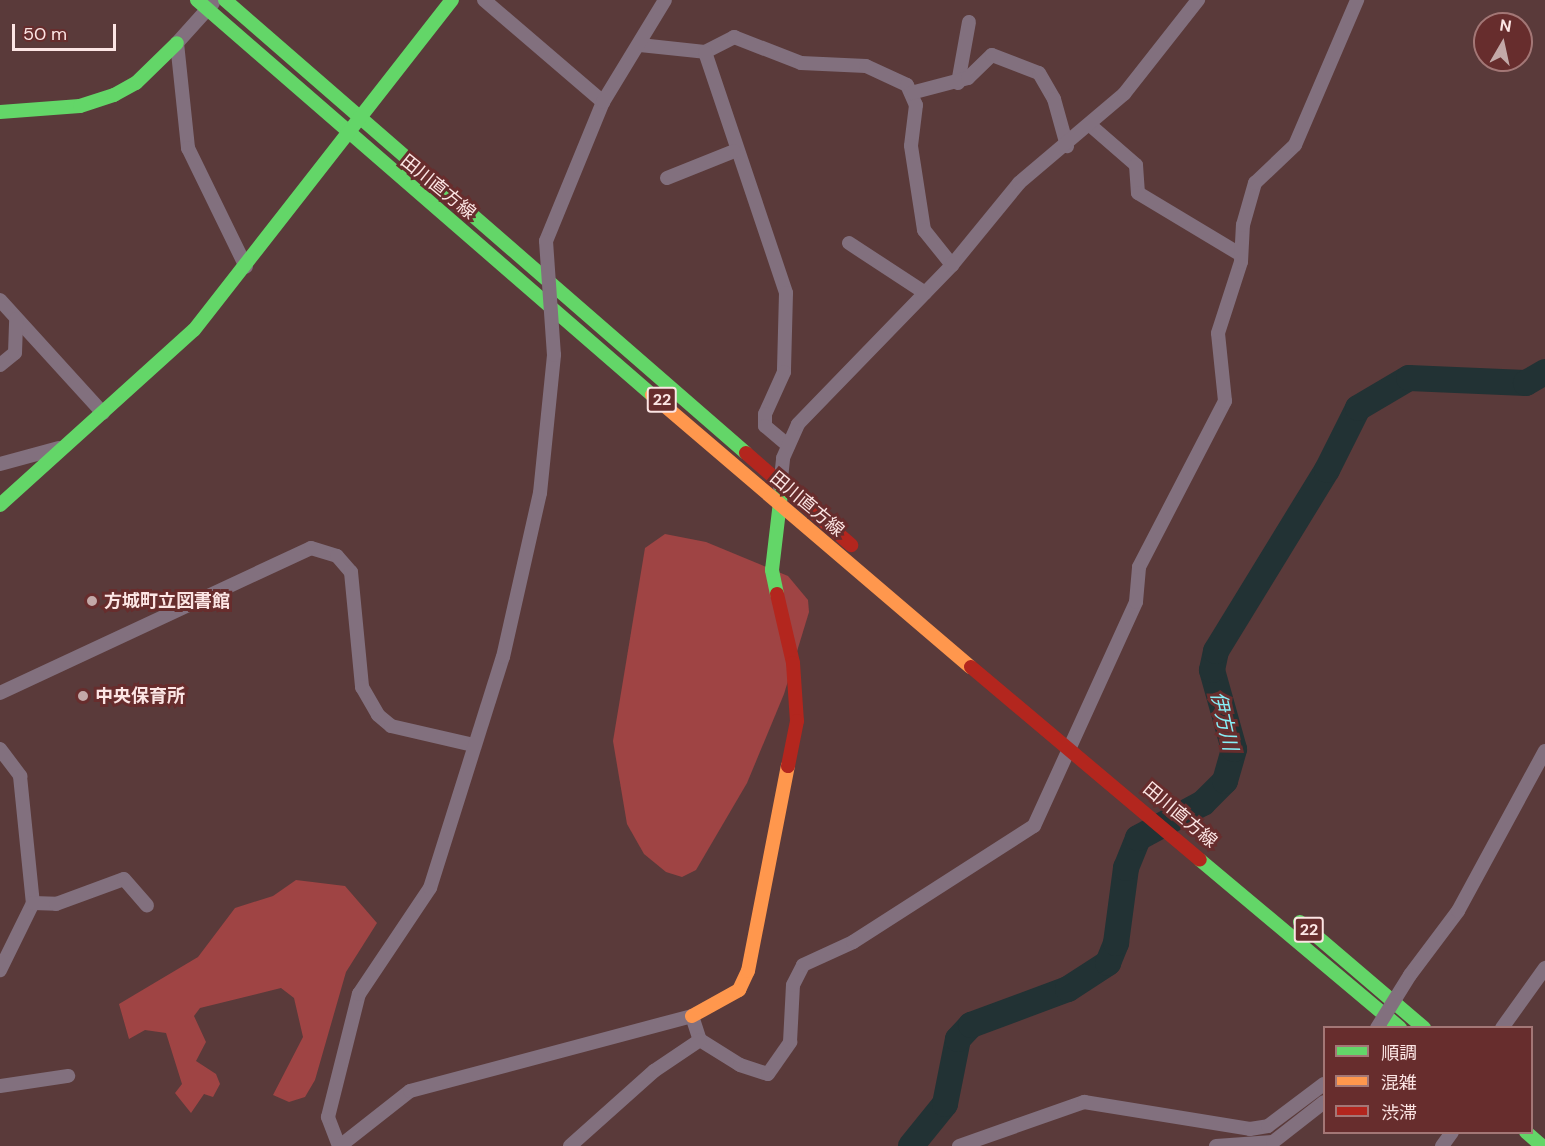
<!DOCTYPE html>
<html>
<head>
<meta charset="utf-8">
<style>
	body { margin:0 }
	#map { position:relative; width:1545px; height:1146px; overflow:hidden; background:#5a3a3a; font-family:"DM Sans","Noto Sans JP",sans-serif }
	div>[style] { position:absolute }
	.forest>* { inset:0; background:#9f4444 }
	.river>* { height:26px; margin:-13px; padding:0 13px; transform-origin:13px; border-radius:13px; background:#223234 }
	.street>* { height:14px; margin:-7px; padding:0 7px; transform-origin:7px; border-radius:7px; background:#82707e }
	.fast>* { height:14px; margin:-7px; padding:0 7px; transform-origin:7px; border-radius:7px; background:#63d668 }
	.slow>* { height:14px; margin:-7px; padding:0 7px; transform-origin:7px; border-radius:7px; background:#ff974d }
	.jam>* { height:14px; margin:-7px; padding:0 7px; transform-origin:7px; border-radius:7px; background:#b3261e }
	.street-bridge>* { height:14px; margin:-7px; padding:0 7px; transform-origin:7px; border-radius:7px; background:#82707e }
	.dots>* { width:16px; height:16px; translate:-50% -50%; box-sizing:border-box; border:3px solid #672d2d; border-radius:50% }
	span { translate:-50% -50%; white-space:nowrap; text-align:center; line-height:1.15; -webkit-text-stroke:6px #672d2d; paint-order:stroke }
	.shield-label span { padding:2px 4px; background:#672d2d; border:2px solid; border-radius:4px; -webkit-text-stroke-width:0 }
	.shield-label { font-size:16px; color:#fce5e4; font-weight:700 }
	.street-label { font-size:18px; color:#fce5e4 }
	.poi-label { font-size:18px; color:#fce5e4; font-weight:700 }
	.left { translate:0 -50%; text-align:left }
	.water-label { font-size:20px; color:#87eff7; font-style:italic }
	.legend { position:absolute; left:1323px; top:1026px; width:210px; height:108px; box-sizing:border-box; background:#672d2d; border:2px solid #a37776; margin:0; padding:8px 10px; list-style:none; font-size:18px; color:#fce5e4 }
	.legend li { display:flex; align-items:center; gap:12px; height:30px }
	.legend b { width:30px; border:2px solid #a37776 }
	.north { position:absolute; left:1473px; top:12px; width:60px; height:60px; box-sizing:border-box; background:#672d2d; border:2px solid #a37776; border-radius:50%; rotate:9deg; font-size:16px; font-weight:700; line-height:24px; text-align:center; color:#fce5e4 }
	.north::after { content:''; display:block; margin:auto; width:21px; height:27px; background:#c3a9a8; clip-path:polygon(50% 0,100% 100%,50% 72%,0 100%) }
	.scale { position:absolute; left:12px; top:24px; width:104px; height:27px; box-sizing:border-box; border:3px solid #fce5e4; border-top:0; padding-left:8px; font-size:18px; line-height:21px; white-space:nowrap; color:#fce5e4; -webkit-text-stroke:4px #672d2d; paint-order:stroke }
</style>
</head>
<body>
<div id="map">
	<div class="forest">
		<i style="clip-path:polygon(665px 534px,706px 542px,788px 576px,808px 600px,809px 612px,784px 694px,747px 783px,696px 870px,682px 877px,666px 872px,644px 854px,627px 824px,613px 741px,645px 548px)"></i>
		<i style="clip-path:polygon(296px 880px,345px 886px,377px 923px,346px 972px,315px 1080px,305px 1097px,289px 1102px,273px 1095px,303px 1037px,294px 998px,281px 988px,200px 1008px,194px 1016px,206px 1042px,196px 1061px,216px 1074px,220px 1084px,213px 1097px,204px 1094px,191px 1113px,175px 1093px,182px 1084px,166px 1033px,145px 1030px,129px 1039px,119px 1004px,198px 957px,235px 908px,273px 896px)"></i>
	</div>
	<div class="river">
		<i style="left:911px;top:1146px;width:54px;rotate:-51deg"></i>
		<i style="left:945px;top:1104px;width:66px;rotate:-78.7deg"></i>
		<i style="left:958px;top:1039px;width:19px;rotate:-47deg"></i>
		<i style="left:971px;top:1025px;width:103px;rotate:-20.4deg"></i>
		<i style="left:1068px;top:989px;width:48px;rotate:-33deg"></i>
		<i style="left:1108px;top:963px;width:22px;rotate:-68deg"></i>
		<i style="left:1116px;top:943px;width:76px;rotate:-82.4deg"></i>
		<i style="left:1126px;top:868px;width:32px;rotate:-68deg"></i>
		<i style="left:1138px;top:838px;width:74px;rotate:-28.3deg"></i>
		<i style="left:1203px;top:803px;width:31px;rotate:-45deg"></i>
		<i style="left:1225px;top:781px;width:33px;rotate:-74deg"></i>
		<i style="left:1234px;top:749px;width:82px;rotate:-105.6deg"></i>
		<i style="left:1212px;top:670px;width:19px;rotate:-78deg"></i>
		<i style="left:1216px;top:651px;width:212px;rotate:-58.5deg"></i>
		<i style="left:1327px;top:470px;width:69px;rotate:-63.4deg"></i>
		<i style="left:1358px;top:408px;width:59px;rotate:-30.5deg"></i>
		<i style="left:1409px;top:378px;width:117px;rotate:2.4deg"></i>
		<i style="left:1526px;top:383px;width:22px;rotate:-30deg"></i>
	</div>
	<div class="street">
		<i style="left:484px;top:0;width:157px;rotate:40.6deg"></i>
		<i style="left:213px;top:3px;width:54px;rotate:132deg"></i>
		<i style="left:177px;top:43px;width:106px;rotate:84deg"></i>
		<i style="left:188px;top:148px;width:132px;rotate:64deg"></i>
		<i style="left:640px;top:45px;width:65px;rotate:6.1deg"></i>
		<i style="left:705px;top:52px;width:33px;rotate:-27deg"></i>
		<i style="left:734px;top:37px;width:72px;rotate:21.2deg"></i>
		<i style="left:801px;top:63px;width:65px;rotate:2.6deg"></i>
		<i style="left:866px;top:66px;width:45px;rotate:24.9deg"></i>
		<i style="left:907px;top:85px;width:22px;rotate:66deg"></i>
		<i style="left:916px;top:105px;width:41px;rotate:97deg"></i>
		<i style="left:911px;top:146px;width:85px;rotate:81.2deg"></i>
		<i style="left:924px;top:230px;width:45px;rotate:51.3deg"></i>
		<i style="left:705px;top:52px;width:254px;rotate:71.4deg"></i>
		<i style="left:786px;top:293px;width:79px;rotate:91.5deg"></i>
		<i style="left:784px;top:372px;width:46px;rotate:114.3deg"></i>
		<i style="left:765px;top:414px;width:12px;rotate:90deg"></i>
		<i style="left:765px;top:426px;width:30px;rotate:40deg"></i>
		<i style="left:958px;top:83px;width:62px;rotate:-79.8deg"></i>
		<i style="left:911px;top:93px;width:59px;rotate:-14.7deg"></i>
		<i style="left:968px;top:78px;width:33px;rotate:-44deg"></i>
		<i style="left:992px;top:55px;width:50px;rotate:21deg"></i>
		<i style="left:1039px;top:73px;width:30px;rotate:60deg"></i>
		<i style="left:1054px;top:99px;width:49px;rotate:74.5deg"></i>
		<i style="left:1090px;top:125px;width:61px;rotate:41deg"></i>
		<i style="left:1136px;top:165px;width:28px;rotate:86deg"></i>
		<i style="left:1138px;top:193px;width:120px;rotate:31deg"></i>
		<i style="left:667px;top:178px;width:72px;rotate:-21.9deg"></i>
		<i style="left:546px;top:241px;width:150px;rotate:-67.7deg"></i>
		<i style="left:603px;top:102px;width:119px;rotate:-58.7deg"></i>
		<i style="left:849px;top:243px;width:91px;rotate:33.3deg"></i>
		<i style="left:0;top:300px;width:153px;rotate:47.7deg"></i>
		<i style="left:0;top:365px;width:19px;rotate:-39deg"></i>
		<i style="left:15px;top:353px;width:34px;rotate:-88deg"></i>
		<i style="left:0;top:464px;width:61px;rotate:-15.2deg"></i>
		<i style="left:780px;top:488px;width:30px;rotate:-84deg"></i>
		<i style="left:783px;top:458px;width:37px;rotate:-66deg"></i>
		<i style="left:798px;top:424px;width:221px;rotate:-45.9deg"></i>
		<i style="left:952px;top:265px;width:106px;rotate:-50.7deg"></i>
		<i style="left:1019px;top:183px;width:138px;rotate:-40.3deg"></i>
		<i style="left:1124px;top:94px;width:120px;rotate:-51.8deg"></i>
		<i style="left:0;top:693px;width:343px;rotate:-25deg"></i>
		<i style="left:311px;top:548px;width:27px;rotate:17deg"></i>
		<i style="left:337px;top:556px;width:21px;rotate:49deg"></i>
		<i style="left:351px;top:572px;width:116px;rotate:84.5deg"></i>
		<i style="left:362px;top:687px;width:32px;rotate:60deg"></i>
		<i style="left:378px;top:715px;width:17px;rotate:40deg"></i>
		<i style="left:391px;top:726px;width:84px;rotate:13deg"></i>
		<i style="left:0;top:749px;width:34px;rotate:53deg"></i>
		<i style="left:20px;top:776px;width:128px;rotate:84.2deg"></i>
		<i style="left:33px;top:903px;width:75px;rotate:116.2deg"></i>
		<i style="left:33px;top:903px;width:23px;rotate:2deg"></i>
		<i style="left:56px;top:904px;width:72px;rotate:-20.2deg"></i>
		<i style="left:124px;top:879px;width:35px;rotate:49deg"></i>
		<i style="left:1410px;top:975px;width:80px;rotate:-53.1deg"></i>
		<i style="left:1458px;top:911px;width:182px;rotate:-61.5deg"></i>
		<i style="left:1502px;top:1028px;width:74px;rotate:-54.4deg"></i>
		<i style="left:0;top:1086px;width:69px;rotate:-8.4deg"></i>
		<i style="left:339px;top:1146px;width:31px;rotate:-111deg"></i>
		<i style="left:328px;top:1117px;width:127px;rotate:-75.9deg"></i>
		<i style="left:359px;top:994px;width:128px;rotate:-56.2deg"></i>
		<i style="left:430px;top:888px;width:242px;rotate:-72.5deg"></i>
		<i style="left:503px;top:657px;width:168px;rotate:-77.3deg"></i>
		<i style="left:540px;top:493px;width:139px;rotate:-84.2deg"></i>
		<i style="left:340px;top:1146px;width:89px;rotate:-38.2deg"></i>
		<i style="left:410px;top:1091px;width:292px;rotate:-14.9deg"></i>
		<i style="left:692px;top:1016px;width:25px;rotate:72deg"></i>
		<i style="left:700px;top:1040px;width:47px;rotate:32deg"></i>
		<i style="left:740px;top:1065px;width:29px;rotate:18deg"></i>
		<i style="left:768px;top:1074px;width:39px;rotate:-55deg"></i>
		<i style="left:790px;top:1042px;width:57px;rotate:-87deg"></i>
		<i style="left:793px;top:985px;width:22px;rotate:-63deg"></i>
		<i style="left:803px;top:965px;width:55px;rotate:-24.7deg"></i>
		<i style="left:853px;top:942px;width:215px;rotate:-32.7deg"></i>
		<i style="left:1034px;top:826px;width:246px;rotate:-65.5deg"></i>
		<i style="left:1136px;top:602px;width:35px;rotate:-85deg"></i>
		<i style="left:1139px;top:567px;width:187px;rotate:-62.6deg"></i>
		<i style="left:1225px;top:401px;width:68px;rotate:-95.9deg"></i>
		<i style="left:1218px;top:333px;width:75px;rotate:-72.1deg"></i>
		<i style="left:1241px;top:262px;width:37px;rotate:-87deg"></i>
		<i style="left:1243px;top:225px;width:44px;rotate:-74.1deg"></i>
		<i style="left:1255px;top:183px;width:55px;rotate:-43.5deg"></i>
		<i style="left:1295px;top:145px;width:158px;rotate:-66.8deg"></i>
		<i style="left:570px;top:1146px;width:113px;rotate:-41.8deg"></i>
		<i style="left:654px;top:1071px;width:55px;rotate:-34deg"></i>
		<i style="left:959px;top:1146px;width:133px;rotate:-19.4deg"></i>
		<i style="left:1084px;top:1102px;width:168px;rotate:9.2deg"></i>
		<i style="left:1250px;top:1129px;width:18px;rotate:-9deg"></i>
		<i style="left:1268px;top:1126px;width:70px;rotate:-36.9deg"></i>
		<i style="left:1216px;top:1146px;width:57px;rotate:-4deg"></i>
		<i style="left:1273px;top:1142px;width:65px;rotate:-38.1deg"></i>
		<i style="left:1442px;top:1146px;width:17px;rotate:-54deg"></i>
	</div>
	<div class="fast">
		<i style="left:197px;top:0;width:603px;rotate:40.96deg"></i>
		<i style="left:225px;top:0;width:690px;rotate:41.01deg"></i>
		<i style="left:0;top:112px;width:80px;rotate:-4.3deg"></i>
		<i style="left:80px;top:106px;width:36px;rotate:-18deg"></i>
		<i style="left:114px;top:95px;width:25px;rotate:-29deg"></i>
		<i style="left:136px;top:83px;width:57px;rotate:-44.3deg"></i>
		<i style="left:0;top:505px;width:261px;rotate:-42.1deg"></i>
		<i style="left:194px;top:330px;width:419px;rotate:-52deg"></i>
		<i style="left:777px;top:594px;width:25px;rotate:-102deg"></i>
		<i style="left:772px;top:570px;width:78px;rotate:-83.3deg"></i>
		<i style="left:1200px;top:860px;width:261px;rotate:40deg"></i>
		<i style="left:1300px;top:922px;width:163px;rotate:40.5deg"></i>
		<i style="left:1526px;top:1132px;width:21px;rotate:41deg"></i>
	</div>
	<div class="slow">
		<i style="left:652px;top:395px;width:419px;rotate:40.5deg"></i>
		<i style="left:692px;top:1016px;width:54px;rotate:-29deg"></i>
		<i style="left:739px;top:990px;width:21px;rotate:-65deg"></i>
		<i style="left:748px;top:971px;width:209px;rotate:-79deg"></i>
	</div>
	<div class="jam">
		<i style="left:746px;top:453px;width:140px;rotate:41.2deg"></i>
		<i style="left:777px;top:594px;width:71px;rotate:76.9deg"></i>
		<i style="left:793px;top:663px;width:58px;rotate:86.1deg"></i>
		<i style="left:797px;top:721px;width:46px;rotate:101.3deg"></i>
		<i style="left:971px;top:667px;width:299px;rotate:40.1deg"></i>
	</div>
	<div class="street-bridge">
		<i style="left:546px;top:241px;width:114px;rotate:86deg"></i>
		<i style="left:1377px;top:1028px;width:62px;rotate:-58.1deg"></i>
	</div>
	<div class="dots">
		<i style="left:92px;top:601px;background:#c3a9a8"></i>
		<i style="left:83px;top:696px;background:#c3a9a8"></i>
	</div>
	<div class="shield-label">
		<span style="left:662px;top:400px">22</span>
		<span style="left:1309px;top:930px">22</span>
	</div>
	<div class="street-label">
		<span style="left:438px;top:187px;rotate:39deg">田川直方線</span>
		<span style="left:807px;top:504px;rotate:40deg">田川直方線</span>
		<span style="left:1180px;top:815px;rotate:40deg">田川直方線</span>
	</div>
	<div class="poi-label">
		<span class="left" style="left:104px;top:601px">方城町立図書館</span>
		<span class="left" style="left:95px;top:696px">中央保育所</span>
	</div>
	<div class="water-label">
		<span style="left:1224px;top:721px;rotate:77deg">伊方川</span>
	</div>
	<ul class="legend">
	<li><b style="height:8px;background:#63d668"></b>順調</li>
	<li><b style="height:8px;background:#ff974d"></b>混雑</li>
	<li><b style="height:8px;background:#b3261e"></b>渋滞</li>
	</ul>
	<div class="north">N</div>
	<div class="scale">50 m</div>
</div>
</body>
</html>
